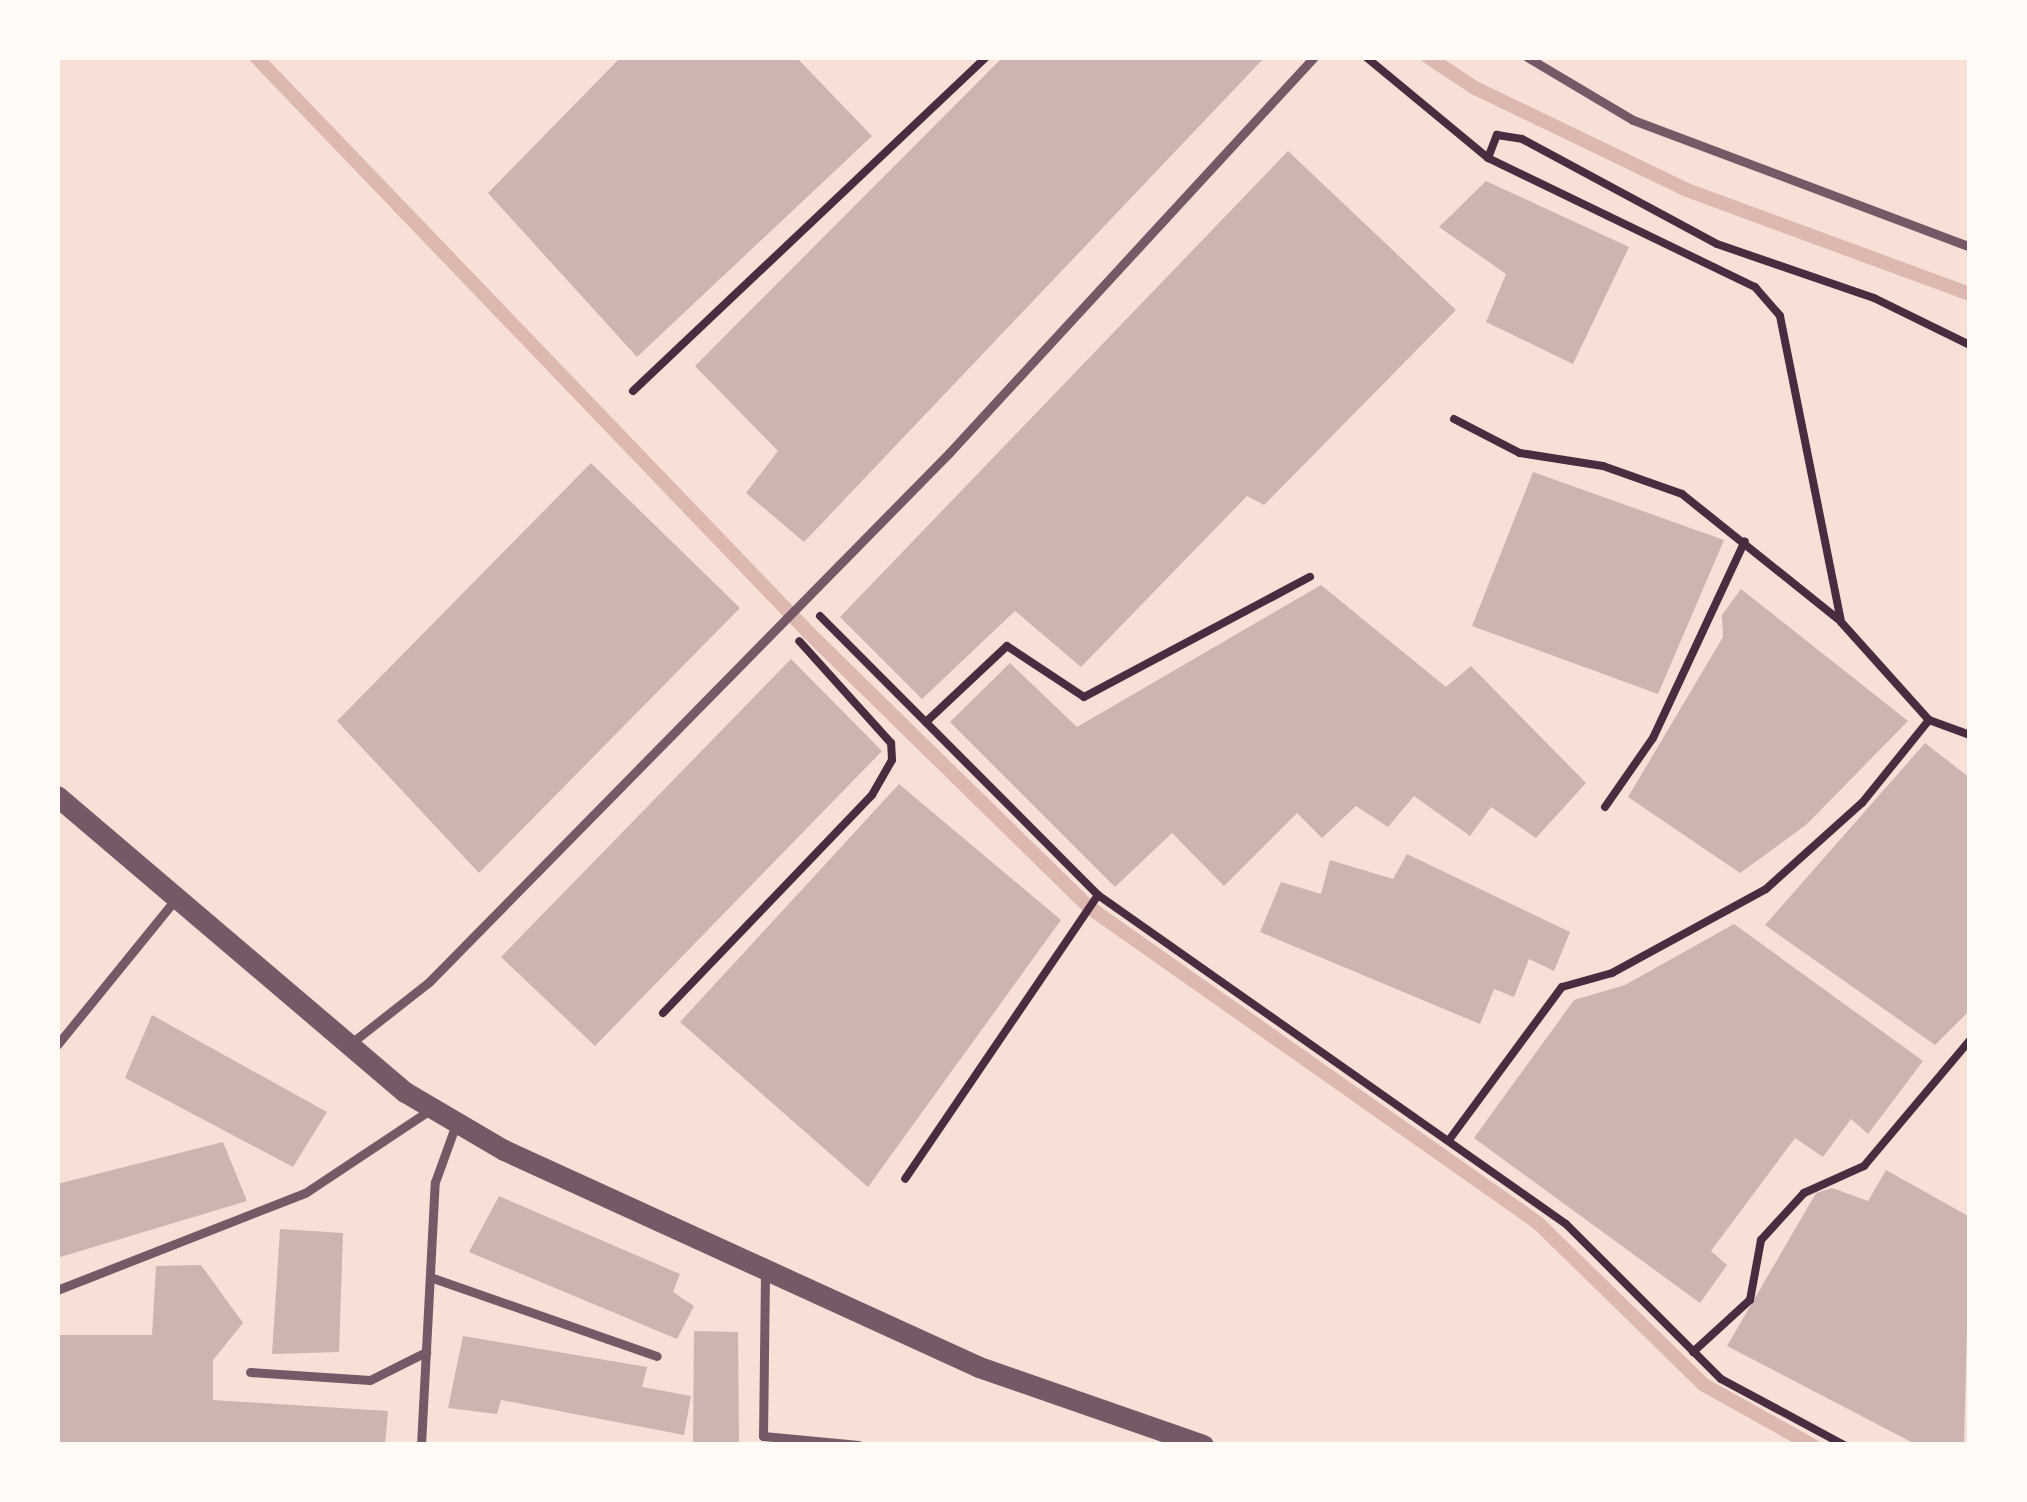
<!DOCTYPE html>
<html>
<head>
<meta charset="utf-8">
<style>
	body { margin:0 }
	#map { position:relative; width:2027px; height:1502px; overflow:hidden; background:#f7e1d7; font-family:"Roboto Serif",serif }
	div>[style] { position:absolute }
	.stream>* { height:14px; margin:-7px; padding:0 7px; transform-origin:7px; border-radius:7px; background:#dcb8b0 }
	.building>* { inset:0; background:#ccb4b1 }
	.path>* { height:8px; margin:-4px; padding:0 4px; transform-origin:4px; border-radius:4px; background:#4a2c40 }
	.service>* { height:9px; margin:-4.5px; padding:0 4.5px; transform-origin:4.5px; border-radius:4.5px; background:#755966 }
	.tertiary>* { height:21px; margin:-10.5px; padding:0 10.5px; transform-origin:10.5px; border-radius:10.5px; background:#755966 }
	span { translate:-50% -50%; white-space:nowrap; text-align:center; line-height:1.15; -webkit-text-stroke:9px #fffaf5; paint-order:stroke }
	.frame { position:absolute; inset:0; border:60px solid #fffaf5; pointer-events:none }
</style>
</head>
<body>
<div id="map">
	<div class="stream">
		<i style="left:256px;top:57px;width:798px;rotate:46.17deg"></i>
		<i style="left:809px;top:633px;width:393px;rotate:44.4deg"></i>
		<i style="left:1090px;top:908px;width:548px;rotate:35.11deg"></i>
		<i style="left:1538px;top:1223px;width:232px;rotate:44.3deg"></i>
		<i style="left:1704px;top:1385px;width:124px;rotate:29.1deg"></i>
		<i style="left:1428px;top:57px;width:56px;rotate:33.4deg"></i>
		<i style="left:1475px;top:88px;width:235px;rotate:25.7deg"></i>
		<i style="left:1687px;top:190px;width:302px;rotate:20.2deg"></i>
	</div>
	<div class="building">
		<i style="clip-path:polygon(621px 57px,796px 57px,872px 136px,637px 357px,488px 193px)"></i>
		<i style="clip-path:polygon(1003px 57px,1265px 57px,804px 542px,746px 493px,778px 451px,695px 366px)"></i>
		<i style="clip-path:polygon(1288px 151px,1456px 310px,1264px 505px,1247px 496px,1081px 667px,1015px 611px,922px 699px,840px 617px)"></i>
		<i style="clip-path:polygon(1486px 181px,1629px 247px,1573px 364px,1486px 322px,1506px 274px,1439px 227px)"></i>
		<i style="clip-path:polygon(591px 463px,740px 608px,479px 873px,337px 721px)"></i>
		<i style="clip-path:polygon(1533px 472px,1724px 540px,1658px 694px,1472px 626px)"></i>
		<i style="clip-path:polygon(1321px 585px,1446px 687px,1471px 666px,1586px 783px,1536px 838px,1491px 807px,1470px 836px,1414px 796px,1388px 827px,1356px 806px,1322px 838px,1297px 813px,1224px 886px,1172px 833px,1115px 887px,950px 722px,1010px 663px,1077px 727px)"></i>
		<i style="clip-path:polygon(1741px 589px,1908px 721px,1806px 825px,1740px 873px,1628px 797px,1723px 637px,1722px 615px)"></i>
		<i style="clip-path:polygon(791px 659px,882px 751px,595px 1046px,501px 957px)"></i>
		<i style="clip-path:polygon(1925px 743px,1970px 778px,1970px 1010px,1935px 1045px,1765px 925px)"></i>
		<i style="clip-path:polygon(899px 784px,1061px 920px,868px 1187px,680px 1022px)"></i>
		<i style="clip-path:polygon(1407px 854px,1570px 932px,1554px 971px,1529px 959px,1514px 997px,1494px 989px,1480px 1024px,1260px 932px,1281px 882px,1321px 894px,1330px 860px,1393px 879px)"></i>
		<i style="clip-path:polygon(1734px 924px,1923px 1061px,1868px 1134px,1851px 1119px,1823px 1157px,1795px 1138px,1711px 1251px,1727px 1265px,1700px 1303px,1474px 1138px,1574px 1000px,1625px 985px)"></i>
		<i style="clip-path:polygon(152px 1015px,327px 1112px,293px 1167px,125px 1078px)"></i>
		<i style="clip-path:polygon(223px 1142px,247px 1201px,57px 1258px,57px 1184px)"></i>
		<i style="clip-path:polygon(1886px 1170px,1970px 1217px,1964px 1445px,1917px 1445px,1727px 1346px,1816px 1193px,1832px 1188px,1868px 1201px)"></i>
		<i style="clip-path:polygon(499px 1196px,680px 1274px,673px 1292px,694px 1306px,677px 1339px,469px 1252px)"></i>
		<i style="clip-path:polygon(280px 1229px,343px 1233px,339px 1352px,272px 1354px)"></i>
		<i style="clip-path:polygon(201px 1265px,243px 1323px,213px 1360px,213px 1400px,388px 1411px,385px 1445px,57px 1445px,57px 1335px,152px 1335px,156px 1266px)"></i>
		<i style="clip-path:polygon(694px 1331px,738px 1332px,739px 1445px,693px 1445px)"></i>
		<i style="clip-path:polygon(463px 1336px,647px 1367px,642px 1387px,691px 1396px,684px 1435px,501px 1400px,497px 1414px,448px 1408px)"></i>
	</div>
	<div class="path">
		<i style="left:1366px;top:57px;width:158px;rotate:39.6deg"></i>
		<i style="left:1488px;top:158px;width:297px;rotate:25.8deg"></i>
		<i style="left:1755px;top:287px;width:38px;rotate:49deg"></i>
		<i style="left:1780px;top:316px;width:312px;rotate:78.7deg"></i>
		<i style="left:1841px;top:622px;width:132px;rotate:48.1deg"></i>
		<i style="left:1929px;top:720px;width:44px;rotate:20.1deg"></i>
		<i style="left:1488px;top:158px;width:25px;rotate:-69deg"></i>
		<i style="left:1497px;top:135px;width:25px;rotate:9deg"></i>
		<i style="left:1522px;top:139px;width:221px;rotate:28.3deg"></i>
		<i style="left:1717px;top:244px;width:166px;rotate:19deg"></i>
		<i style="left:1874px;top:298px;width:107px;rotate:26.1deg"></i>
		<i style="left:633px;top:391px;width:486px;rotate:-43.4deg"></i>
		<i style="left:1454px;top:419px;width:74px;rotate:27.3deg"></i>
		<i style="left:1520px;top:453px;width:84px;rotate:8.9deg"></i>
		<i style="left:1603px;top:466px;width:84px;rotate:19.5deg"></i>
		<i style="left:1682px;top:494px;width:200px;rotate:38.7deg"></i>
		<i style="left:820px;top:616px;width:394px;rotate:45.1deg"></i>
		<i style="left:1098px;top:895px;width:343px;rotate:124.2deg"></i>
		<i style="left:926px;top:722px;width:111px;rotate:-43.2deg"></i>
		<i style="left:1007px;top:646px;width:92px;rotate:33.5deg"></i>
		<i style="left:1084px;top:697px;width:256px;rotate:-28deg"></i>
		<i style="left:1605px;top:807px;width:84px;rotate:-55.2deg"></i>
		<i style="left:1653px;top:738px;width:217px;rotate:-65deg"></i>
		<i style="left:1098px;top:895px;width:572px;rotate:35.11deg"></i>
		<i style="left:1566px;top:1224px;width:219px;rotate:45deg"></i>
		<i style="left:1721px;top:1379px;width:140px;rotate:28.2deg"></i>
		<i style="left:663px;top:1013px;width:302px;rotate:-46.2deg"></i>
		<i style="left:872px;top:795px;width:40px;rotate:-60.3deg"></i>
		<i style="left:892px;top:760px;width:17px;rotate:-93deg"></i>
		<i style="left:891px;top:743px;width:137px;rotate:-132deg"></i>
		<i style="left:1449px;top:1140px;width:190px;rotate:-53.6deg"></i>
		<i style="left:1562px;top:987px;width:52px;rotate:-15.6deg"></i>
		<i style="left:1612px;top:973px;width:175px;rotate:-28.6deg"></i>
		<i style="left:1766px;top:889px;width:129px;rotate:-41.9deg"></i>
		<i style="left:1862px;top:803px;width:107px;rotate:-51.1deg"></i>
		<i style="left:1693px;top:1352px;width:77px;rotate:-42.4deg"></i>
		<i style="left:1750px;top:1300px;width:61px;rotate:-79.6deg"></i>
		<i style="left:1761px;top:1240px;width:64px;rotate:-47.5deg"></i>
		<i style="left:1804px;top:1193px;width:66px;rotate:-24.2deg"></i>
		<i style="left:1864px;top:1166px;width:165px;rotate:-49.9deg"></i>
	</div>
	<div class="service">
		<i style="left:1527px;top:57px;width:123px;rotate:30.7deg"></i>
		<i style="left:1633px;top:120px;width:360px;rotate:20.6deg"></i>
		<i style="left:350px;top:1044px;width:100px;rotate:-38.1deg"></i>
		<i style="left:429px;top:982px;width:742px;rotate:-45.49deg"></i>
		<i style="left:949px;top:453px;width:539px;rotate:-47.33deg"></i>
		<i style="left:57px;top:1045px;width:186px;rotate:-50.9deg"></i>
		<i style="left:765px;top:1274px;width:162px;rotate:90.7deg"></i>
		<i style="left:763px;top:1436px;width:96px;rotate:5.4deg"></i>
		<i style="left:430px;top:1277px;width:240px;rotate:19.2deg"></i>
		<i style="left:57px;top:1290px;width:266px;rotate:-21.4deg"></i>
		<i style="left:305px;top:1193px;width:154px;rotate:-33.6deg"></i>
		<i style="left:250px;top:1372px;width:120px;rotate:3.8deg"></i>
		<i style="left:370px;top:1380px;width:63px;rotate:-26.6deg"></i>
		<i style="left:421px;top:1445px;width:263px;rotate:-87deg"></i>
		<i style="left:435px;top:1182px;width:62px;rotate:-70.1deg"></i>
	</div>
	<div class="tertiary">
		<i style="left:57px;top:796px;width:457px;rotate:40.4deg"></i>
		<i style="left:405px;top:1092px;width:115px;rotate:30.4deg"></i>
		<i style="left:504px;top:1150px;width:522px;rotate:24.55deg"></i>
		<i style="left:979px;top:1367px;width:237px;rotate:19.2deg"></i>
	</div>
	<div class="frame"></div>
</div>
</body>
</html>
